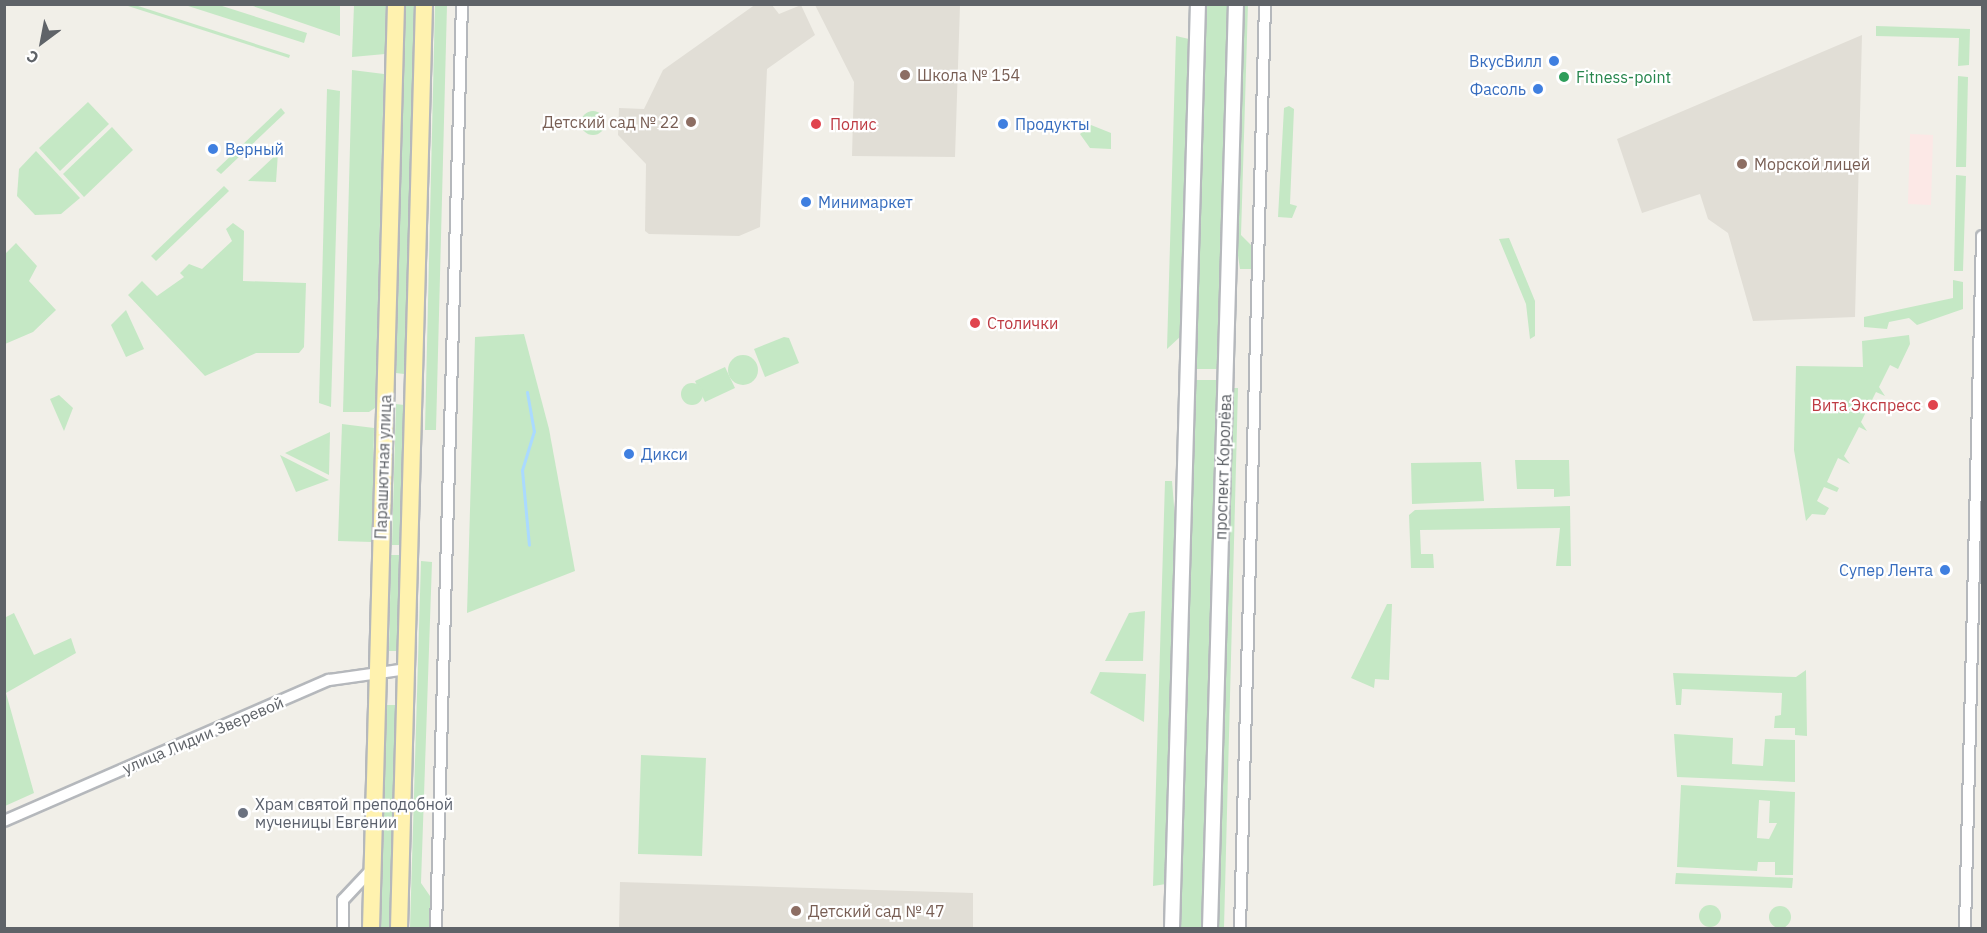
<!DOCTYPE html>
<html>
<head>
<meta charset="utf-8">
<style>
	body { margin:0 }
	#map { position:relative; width:1987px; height:933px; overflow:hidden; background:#f1efe8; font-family:"IBM Plex Sans",sans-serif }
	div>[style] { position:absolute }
	.education>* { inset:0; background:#e1ded6 }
	.medical>* { inset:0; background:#fce8e6 }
	.green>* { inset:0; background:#c5e8c5 }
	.round { border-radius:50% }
	.stream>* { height:3px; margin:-1.5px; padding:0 1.5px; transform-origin:1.5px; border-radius:1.5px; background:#aadaff }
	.roads { filter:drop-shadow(2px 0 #b5b8bc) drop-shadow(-2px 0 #b5b8bc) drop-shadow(0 2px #b5b8bc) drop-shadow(0 -2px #b5b8bc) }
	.minor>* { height:10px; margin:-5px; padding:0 5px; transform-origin:5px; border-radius:5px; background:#fff }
	.tertiary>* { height:14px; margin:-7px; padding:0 7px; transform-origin:7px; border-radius:7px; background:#fff }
	.primary>* { height:16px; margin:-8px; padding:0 8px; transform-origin:8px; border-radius:8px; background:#fff2af }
	.dots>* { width:16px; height:16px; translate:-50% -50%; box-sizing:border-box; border:3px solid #fff; border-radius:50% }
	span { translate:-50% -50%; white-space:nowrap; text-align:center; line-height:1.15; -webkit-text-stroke:4.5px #fff; paint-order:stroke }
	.shop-label { font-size:16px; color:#366cbe }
	.right { translate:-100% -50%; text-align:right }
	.left { translate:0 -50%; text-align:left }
	.education-label { font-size:16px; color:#785e54 }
	.leisure-label { font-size:16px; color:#27864d }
	.health-label { font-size:16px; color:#be3a42 }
	.street-label { font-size:16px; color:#5f6368 }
	.worship-label { font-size:16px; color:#5b616d }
	.frame { position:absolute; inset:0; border:6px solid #5f6368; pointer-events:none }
	.north { position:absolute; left:12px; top:12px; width:60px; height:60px; -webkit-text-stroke:4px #fff; paint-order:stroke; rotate:212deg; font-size:16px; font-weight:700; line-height:24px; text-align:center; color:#5f6368 }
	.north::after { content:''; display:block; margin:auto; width:21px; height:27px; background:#5f6368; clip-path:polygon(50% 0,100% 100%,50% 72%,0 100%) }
</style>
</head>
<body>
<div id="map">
	<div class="education">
		<i style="clip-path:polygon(756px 4px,772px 5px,779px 14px,801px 5px,815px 35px,767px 69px,760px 227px,739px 236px,649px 234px,645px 231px,646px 164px,618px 135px,619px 108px,644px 109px,663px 70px)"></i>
		<i style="clip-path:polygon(815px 5px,960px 5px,955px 157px,852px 156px,854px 82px)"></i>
		<i style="clip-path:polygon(1862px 35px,1855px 317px,1753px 321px,1728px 233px,1708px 219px,1700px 194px,1642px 213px,1617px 139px)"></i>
		<i style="clip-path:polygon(620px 882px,973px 893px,973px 928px,619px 928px)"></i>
	</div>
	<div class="medical">
		<i style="clip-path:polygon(1910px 134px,1933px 135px,1931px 205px,1908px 204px)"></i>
	</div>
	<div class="green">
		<i style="clip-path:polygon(1248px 4px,1241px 235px,1251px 245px,1251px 269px,1240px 269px,1235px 235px,1243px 5px)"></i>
		<i style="clip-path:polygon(135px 5px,290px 55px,289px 58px,128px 6px)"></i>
		<i style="clip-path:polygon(185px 5px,219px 5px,307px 33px,304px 43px)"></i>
		<i style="clip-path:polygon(250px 5px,340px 5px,340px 36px)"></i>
		<i style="clip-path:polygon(354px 5px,386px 5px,385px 54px,352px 57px)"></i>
		<i style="clip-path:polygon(415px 5px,404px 374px,396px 373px,406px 5px)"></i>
		<i style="clip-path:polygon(435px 5px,447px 5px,436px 430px,425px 430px)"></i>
		<i style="clip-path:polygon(1205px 5px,1228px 5px,1218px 369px,1195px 369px)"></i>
		<i style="clip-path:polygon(1876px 26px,1970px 29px,1969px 65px,1958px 66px,1959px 38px,1876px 36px)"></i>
		<i style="clip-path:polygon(1176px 36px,1189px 39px,1181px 336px,1167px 349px)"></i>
		<i style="clip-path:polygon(352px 70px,384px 74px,375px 408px,369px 412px,343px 412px)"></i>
		<i style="clip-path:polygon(1958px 76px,1968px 77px,1966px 167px,1956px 167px)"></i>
		<i style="clip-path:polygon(327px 89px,340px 91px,331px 407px,319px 403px)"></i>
		<i style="clip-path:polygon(88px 102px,109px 124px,60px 171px,39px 148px)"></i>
		<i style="clip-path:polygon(1289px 106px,1294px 109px,1290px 204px,1297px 206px,1292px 218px,1278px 217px,1284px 108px)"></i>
		<i style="clip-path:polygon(281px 108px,285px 113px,221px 174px,216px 170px)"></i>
		<i class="round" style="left:581px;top:111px;width:24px;height:24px"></i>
		<i style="clip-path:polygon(1091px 125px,1111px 133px,1111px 149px,1090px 148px,1080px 134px)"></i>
		<i style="clip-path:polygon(112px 127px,133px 150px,84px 197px,63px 174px)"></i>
		<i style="clip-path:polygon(36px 151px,80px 198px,61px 214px,35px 215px,17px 196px,19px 169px)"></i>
		<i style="clip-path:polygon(278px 153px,276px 182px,248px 181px)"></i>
		<i style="clip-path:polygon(1956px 175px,1966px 176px,1963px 271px,1954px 271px)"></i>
		<i style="clip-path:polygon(224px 186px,229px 191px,156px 261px,151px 256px)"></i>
		<i style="clip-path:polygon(233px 223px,244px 231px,243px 281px,306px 283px,304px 347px,299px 353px,256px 353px,205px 376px,128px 295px,142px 281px,157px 296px,184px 277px,180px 273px,189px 264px,202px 269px,232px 241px,226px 229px)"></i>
		<i style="clip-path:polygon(1509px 238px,1535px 301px,1535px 336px,1530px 339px,1526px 304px,1499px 239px)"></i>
		<i style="clip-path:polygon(16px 243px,37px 266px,29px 281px,56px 310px,33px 332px,5px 344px,5px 254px)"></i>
		<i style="clip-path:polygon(1953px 280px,1963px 282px,1963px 309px,1917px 325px,1909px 318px,1889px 322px,1887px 329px,1864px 327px,1864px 317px,1953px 298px)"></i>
		<i style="clip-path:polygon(126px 310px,144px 349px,126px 357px,111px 325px)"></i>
		<i style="clip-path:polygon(524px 334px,549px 429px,575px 571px,467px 613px,475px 337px)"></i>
		<i style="clip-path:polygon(1909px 335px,1910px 344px,1898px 369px,1890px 365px,1879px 387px,1885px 396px,1876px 392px,1861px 422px,1867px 431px,1859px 427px,1844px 456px,1850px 464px,1838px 458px,1827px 482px,1839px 488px,1837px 492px,1824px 487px,1817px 501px,1829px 508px,1825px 515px,1812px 514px,1806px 521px,1794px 450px,1796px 366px,1863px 367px,1862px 341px)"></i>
		<i style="clip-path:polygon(784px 337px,789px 338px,799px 363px,765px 377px,754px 349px)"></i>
		<i class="round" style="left:728px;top:355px;width:30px;height:30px"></i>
		<i style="clip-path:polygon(725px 367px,735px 388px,705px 402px,695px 381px)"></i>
		<i style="clip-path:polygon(1194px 380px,1218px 380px,1203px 928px,1180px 928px)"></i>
		<i class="round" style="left:681px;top:383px;width:22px;height:22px"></i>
		<i style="clip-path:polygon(1232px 388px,1238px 388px,1224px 928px,1217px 928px)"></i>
		<i style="clip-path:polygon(59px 395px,73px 408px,64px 431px,50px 399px)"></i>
		<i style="clip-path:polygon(396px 404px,404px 405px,400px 545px,392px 545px)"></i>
		<i style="clip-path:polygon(342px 424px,374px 428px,372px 542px,338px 541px)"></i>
		<i style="clip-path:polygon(330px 432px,329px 475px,285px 453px)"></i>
		<i style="clip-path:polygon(280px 455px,329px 480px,296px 492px)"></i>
		<i style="clip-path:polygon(1515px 460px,1569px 460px,1570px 496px,1554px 497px,1554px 489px,1517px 489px)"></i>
		<i style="clip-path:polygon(1481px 462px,1484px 501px,1412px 504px,1411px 463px)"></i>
		<i style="clip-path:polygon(1165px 481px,1172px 481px,1175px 518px,1166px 884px,1153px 886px)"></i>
		<i style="clip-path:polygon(1570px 506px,1571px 566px,1556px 566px,1560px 528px,1420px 530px,1421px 554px,1433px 554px,1434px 568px,1411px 568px,1409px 515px,1415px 510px)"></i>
		<i style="clip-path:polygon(391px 555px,400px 555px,397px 651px,389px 651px)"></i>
		<i style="clip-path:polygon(421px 561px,432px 562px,421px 883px,430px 896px,430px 928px,410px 928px)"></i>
		<i style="clip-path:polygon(1387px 604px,1392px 604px,1389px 680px,1375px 679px,1374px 688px,1351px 678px)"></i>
		<i style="clip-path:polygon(1145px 611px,1143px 661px,1105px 661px,1129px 613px)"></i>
		<i style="clip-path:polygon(14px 613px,34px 655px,71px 638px,76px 653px,6px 693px,34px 793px,5px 806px,4px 618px)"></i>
		<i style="clip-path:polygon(1806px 670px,1807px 736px,1795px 735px,1795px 728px,1774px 728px,1775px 716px,1781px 715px,1782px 693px,1682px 689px,1681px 705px,1676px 705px,1673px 673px,1796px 677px)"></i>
		<i style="clip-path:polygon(1100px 672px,1146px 674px,1144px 722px,1090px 693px)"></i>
		<i style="clip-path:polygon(387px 705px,396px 705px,390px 928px,381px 928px)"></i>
		<i style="clip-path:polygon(1674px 734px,1733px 738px,1732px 764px,1763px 766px,1765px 739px,1795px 740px,1795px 782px,1677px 777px)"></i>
		<i style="clip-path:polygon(641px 755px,706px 758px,702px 856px,638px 854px)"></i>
		<i style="clip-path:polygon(evenodd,1681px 785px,1795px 792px,1793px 875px,1775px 875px,1775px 862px,1758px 862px,1757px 871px,1677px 867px,1681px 785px,1759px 800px,1770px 801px,1769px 823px,1777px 823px,1769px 839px,1757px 838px,1759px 800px)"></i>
		<i style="clip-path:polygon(1676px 873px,1793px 878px,1792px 888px,1675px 884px)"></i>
		<i class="round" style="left:1699px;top:905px;width:22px;height:22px"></i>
		<i class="round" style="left:1769px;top:906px;width:22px;height:22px"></i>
	</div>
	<div class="stream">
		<i style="left:527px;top:392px;width:40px;rotate:80deg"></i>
		<i style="left:534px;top:431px;width:41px;rotate:107.1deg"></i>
		<i style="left:522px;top:470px;width:75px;rotate:84.7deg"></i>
	</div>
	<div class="roads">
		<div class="minor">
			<i style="left:4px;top:821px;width:354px;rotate:-23.5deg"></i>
			<i style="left:329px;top:680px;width:79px;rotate:-8deg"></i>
			<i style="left:343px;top:928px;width:28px;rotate:-90deg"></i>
			<i style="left:343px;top:900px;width:42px;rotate:-46.9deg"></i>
			<i style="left:436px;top:928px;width:924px;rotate:-88.39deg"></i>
			<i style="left:1240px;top:928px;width:924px;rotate:-88.45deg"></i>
			<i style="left:1965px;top:928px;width:692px;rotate:-88.59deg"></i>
		</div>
		<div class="tertiary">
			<i style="left:1172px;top:928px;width:924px;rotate:-88.39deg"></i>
			<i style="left:1210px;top:928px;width:924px;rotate:-88.39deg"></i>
		</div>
		<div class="primary">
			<i style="left:371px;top:928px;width:924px;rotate:-88.45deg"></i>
			<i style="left:399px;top:928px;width:924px;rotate:-88.45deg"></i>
		</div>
	</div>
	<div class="dots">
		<i style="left:1554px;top:61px;background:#3f7fe0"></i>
		<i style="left:905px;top:75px;background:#8d6e63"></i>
		<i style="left:1564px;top:77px;background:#2e9e5b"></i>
		<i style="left:1538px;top:89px;background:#3f7fe0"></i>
		<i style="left:691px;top:122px;background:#8d6e63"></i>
		<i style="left:816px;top:124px;background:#e0444e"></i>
		<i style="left:1003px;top:124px;background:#3f7fe0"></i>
		<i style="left:213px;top:149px;background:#3f7fe0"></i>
		<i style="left:1742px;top:164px;background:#8d6e63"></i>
		<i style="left:806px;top:202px;background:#3f7fe0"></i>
		<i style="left:975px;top:323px;background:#e0444e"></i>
		<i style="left:1933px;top:405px;background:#e0444e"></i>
		<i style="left:629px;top:454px;background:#3f7fe0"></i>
		<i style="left:1945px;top:570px;background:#3f7fe0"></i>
		<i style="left:243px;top:813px;background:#6b7280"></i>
		<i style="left:796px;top:911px;background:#8d6e63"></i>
	</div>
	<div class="shop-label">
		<span class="right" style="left:1542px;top:61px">ВкусВилл</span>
		<span class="right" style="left:1526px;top:89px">Фасоль</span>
		<span class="left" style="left:1015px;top:124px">Продукты</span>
		<span class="left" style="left:225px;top:149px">Верный</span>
		<span class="left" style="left:818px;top:202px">Минимаркет</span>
		<span class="left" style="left:641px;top:454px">Дикси</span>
		<span class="right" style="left:1933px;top:570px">Супер Лента</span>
	</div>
	<div class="education-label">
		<span class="left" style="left:917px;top:75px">Школа № 154</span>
		<span class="right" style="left:679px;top:122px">Детский сад № 22</span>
		<span class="left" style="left:1754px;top:164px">Морской лицей</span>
		<span class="left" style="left:808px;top:911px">Детский сад № 47</span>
	</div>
	<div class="leisure-label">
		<span class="left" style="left:1576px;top:77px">Fitness-point</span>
	</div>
	<div class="health-label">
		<span class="left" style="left:830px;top:124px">Полис</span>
		<span class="left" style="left:987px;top:323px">Столички</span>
		<span class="right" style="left:1921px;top:405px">Вита Экспресс</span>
	</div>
	<div class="street-label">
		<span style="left:383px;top:467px;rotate:-88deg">Парашютная улица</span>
		<span style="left:1223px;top:467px;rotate:-88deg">проспект Королёва</span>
		<span style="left:203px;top:735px;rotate:-23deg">улица Лидии Зверевой</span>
	</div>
	<div class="worship-label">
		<span class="left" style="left:255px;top:813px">Храм святой преподобной<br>мученицы Евгении</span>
	</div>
	<div class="frame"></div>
	<div class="north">С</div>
</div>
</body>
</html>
